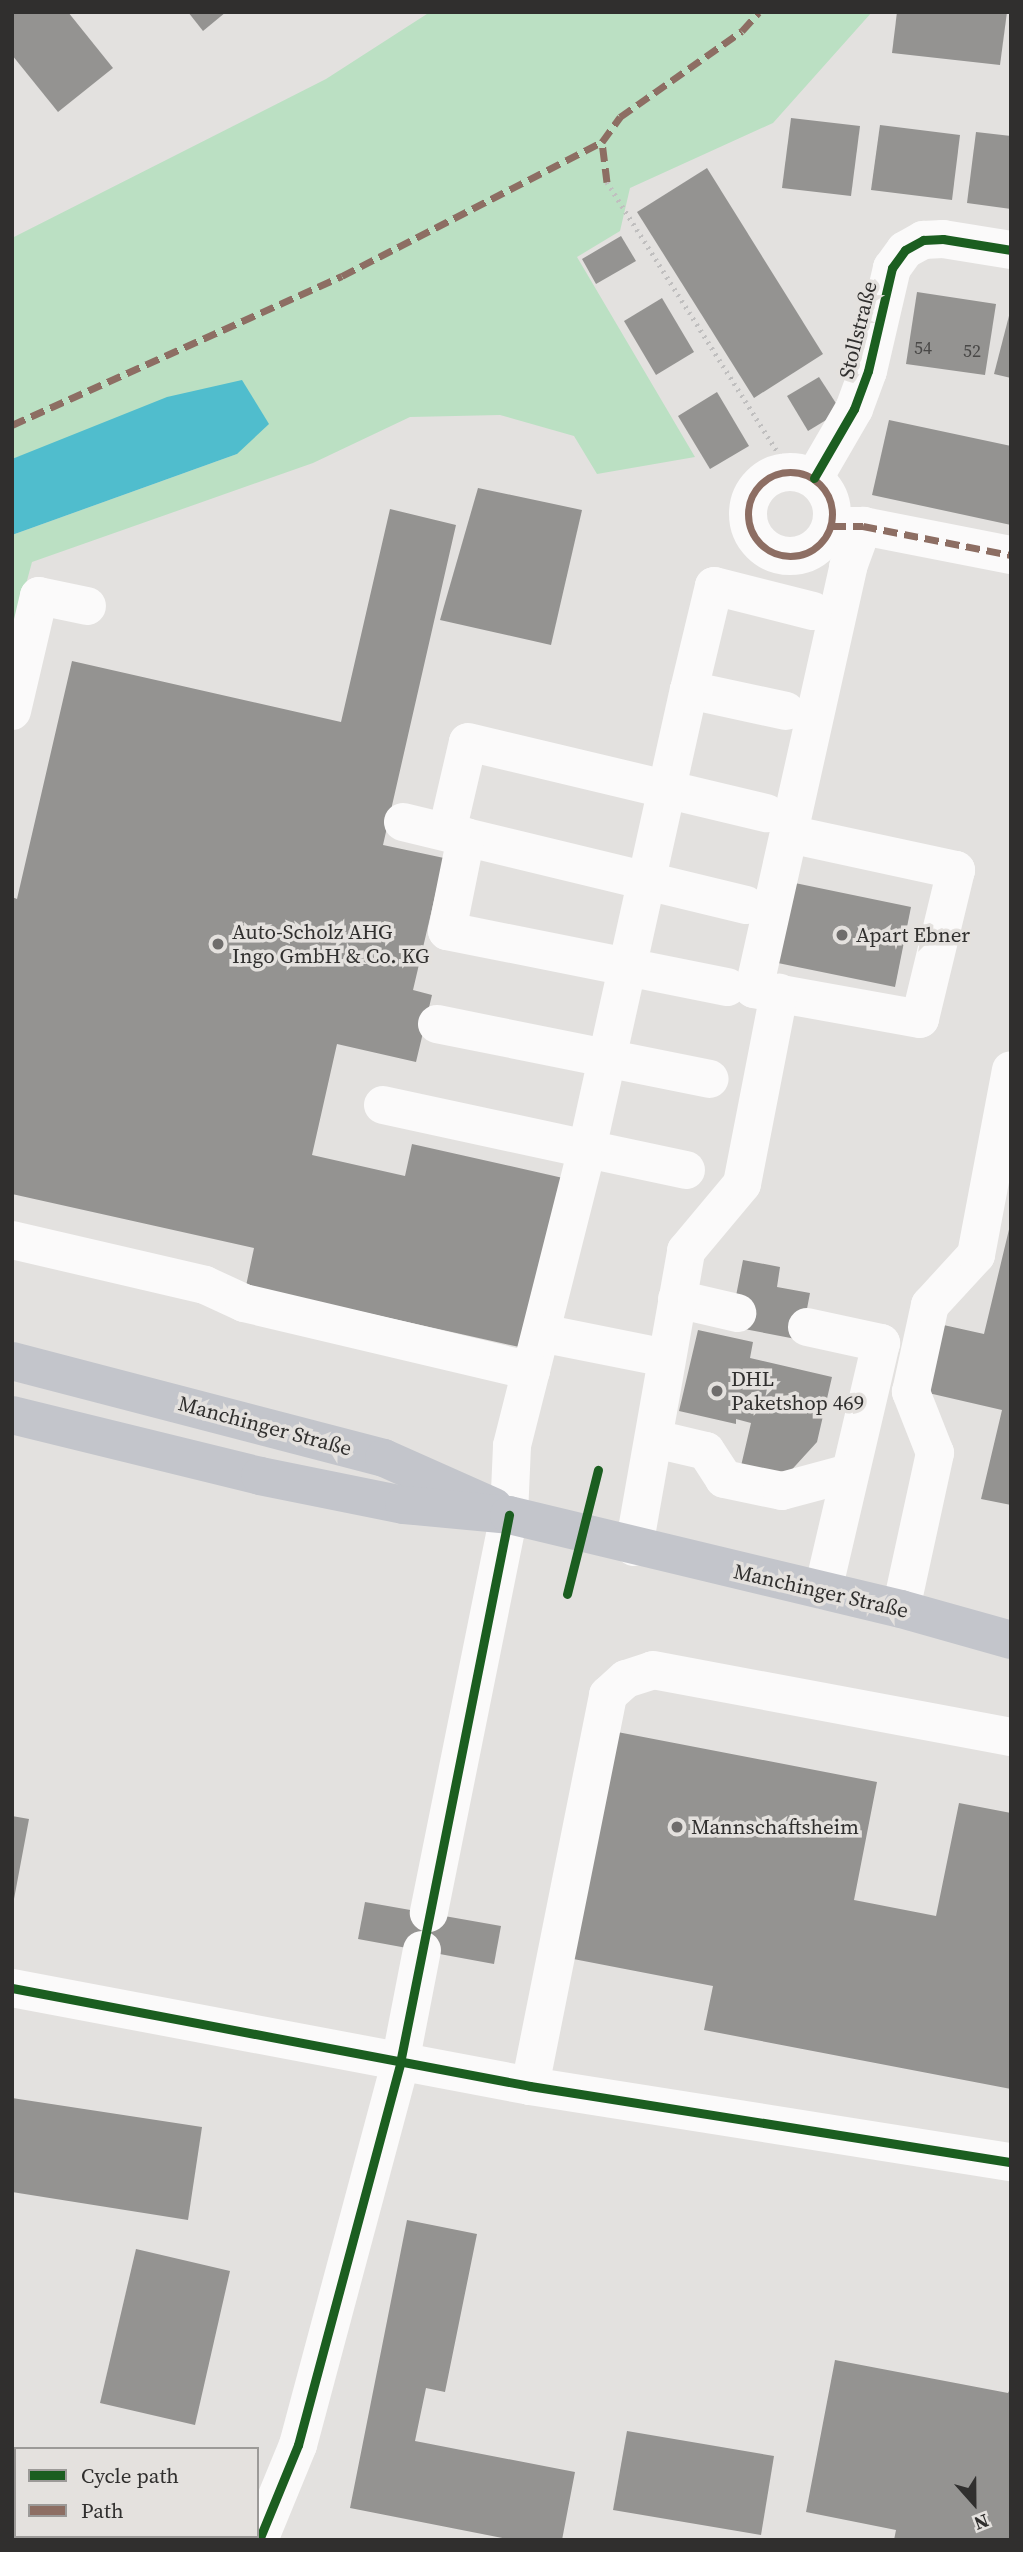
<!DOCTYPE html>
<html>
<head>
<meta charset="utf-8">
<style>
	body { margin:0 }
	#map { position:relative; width:1023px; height:2552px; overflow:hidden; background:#e3e1df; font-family:"Source Serif 4",serif }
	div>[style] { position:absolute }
	.green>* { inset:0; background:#bbe0c3 }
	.water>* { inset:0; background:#50bdcd }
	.building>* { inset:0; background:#949391 }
	.path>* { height:4.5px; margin-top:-2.25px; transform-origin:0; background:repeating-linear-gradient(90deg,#c0bfbf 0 2px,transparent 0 7px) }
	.minor>* { height:38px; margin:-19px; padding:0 19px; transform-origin:19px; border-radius:19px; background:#fbfafa }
	.minor>.ring { margin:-19px; padding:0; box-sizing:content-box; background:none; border:38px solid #fbfafa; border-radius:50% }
	.major>* { height:38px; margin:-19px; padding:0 19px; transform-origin:19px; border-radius:19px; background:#c3c5cb }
	.quiet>* { height:7px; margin-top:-3.5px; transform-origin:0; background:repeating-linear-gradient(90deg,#8d6e63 0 14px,transparent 0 21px) }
	.quiet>.ring { margin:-3.5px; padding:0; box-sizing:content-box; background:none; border:7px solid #8d6e63; border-radius:50% }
	.cycleway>* { height:9px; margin:-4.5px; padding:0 4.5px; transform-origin:4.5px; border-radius:4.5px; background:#1b5e20 }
	.dots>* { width:19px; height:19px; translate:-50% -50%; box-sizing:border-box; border:4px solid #e4e1de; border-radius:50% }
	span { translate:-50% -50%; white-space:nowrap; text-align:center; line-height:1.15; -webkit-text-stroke:7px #e4e1de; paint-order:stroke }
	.number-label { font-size:18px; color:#494847 }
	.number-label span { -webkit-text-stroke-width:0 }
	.street-label { font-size:21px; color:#302f2e }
	.poi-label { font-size:21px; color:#302f2e }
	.left { translate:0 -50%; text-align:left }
	.frame { position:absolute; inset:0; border:14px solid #302f2e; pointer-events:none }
	.legend { position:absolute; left:14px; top:2447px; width:245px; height:91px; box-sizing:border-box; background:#e4e1de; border:2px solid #9c9a98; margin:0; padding:9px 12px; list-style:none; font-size:21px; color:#302f2e }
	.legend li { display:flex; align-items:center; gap:14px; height:35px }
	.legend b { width:35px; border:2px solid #9c9a98 }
	.north { position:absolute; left:939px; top:2468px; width:70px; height:70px; -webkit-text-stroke:5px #e4e1de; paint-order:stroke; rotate:159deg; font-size:19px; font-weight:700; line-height:28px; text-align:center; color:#302f2e }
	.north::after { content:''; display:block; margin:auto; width:24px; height:32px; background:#302f2e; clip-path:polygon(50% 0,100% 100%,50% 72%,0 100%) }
</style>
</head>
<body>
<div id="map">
	<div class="green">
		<i style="clip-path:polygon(430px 12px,872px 12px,773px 123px,630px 188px,620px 231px,577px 257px,695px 457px,597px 474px,574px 436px,500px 415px,410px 417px,313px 463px,32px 562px,12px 636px,12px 535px,237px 454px,24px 455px,12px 459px,12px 238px,326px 79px)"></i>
	</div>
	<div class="water">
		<i style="clip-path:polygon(242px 380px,269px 424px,237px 454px,12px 535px,12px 459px,167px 397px)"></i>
	</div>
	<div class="building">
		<i style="clip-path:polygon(12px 12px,68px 12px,113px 68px,58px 112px,12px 55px)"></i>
		<i style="clip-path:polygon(188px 12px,226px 12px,203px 31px)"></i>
		<i style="clip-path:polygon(897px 12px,1007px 12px,1000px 65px,892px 53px)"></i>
		<i style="clip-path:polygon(791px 118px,860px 126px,851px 196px,782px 188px)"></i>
		<i style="clip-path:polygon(880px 125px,960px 135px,952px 200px,871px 190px)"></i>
		<i style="clip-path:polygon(976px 132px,1011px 136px,1011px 209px,967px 203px)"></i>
		<i style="clip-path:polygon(707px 168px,823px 354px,754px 398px,637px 212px)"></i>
		<i style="clip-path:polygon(621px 236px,636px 261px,596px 284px,582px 259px)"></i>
		<i style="clip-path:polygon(917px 292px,996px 304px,985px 375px,906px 364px)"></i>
		<i style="clip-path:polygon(662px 298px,694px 352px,656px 375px,624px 321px)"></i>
		<i style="clip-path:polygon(1011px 308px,1011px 378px,994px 374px)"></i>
		<i style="clip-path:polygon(819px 377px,841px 411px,808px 431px,787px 396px)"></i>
		<i style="clip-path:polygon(717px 392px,749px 446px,710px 469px,678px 416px)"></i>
		<i style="clip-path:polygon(889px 420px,1011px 446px,1011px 525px,872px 495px)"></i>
		<i style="clip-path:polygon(478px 488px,582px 510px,551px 645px,440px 620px)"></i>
		<i style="clip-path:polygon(390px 509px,456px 525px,383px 845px,444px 858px,413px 990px,432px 995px,416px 1062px,337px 1044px,312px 1155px,405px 1176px,412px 1144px,563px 1178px,524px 1348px,246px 1286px,254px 1248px,12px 1194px,12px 897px,17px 899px,72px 661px,341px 722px)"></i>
		<i style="clip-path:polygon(790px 882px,911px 907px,895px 987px,773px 962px)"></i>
		<i style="clip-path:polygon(1011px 1221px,1011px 1505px,981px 1499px,1002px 1410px,924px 1392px,939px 1324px,984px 1334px)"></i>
		<i style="clip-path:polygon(743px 1260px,780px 1267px,777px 1287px,810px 1293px,801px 1340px,739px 1328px,736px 1296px)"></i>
		<i style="clip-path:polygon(698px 1330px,753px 1342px,750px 1358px,832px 1377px,817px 1442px,786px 1476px,741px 1466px,751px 1423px,736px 1419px,736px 1424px,679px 1411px)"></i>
		<i style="clip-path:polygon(607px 1730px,877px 1782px,854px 1900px,936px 1916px,959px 1803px,1011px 1813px,1011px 2089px,704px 2030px,713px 1986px,563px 1957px)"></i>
		<i style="clip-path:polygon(12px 1816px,29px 1819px,14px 1899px,12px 1898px)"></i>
		<i style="clip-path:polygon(365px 1902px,501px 1926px,494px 1964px,358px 1939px)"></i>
		<i style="clip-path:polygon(12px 2098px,202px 2127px,188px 2220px,12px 2192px)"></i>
		<i style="clip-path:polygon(407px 2220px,477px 2234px,445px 2392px,426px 2388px,415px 2441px,575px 2472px,562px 2540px,513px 2540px,350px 2508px)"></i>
		<i style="clip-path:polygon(136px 2249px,230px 2271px,195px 2425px,100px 2403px)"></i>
		<i style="clip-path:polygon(835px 2360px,1008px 2393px,1011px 2387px,1011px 2540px,894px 2540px,896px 2530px,806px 2512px)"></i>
		<i style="clip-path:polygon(627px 2431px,774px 2456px,761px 2535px,613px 2510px)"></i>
	</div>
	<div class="path">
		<i style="left:607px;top:182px;width:328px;rotate:57.7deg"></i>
	</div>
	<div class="minor">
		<i class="ring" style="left:748px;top:472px;width:46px;height:46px"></i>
		<i style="left:814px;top:478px;width:80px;rotate:-59.9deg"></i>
		<i style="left:854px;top:409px;width:40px;rotate:-69.8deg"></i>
		<i style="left:868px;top:371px;width:106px;rotate:-76.9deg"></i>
		<i style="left:892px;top:268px;width:22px;rotate:-54deg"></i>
		<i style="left:905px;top:250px;width:21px;rotate:-29deg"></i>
		<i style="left:923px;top:240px;width:20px;rotate:-3deg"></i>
		<i style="left:943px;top:239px;width:69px;rotate:9.2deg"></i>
		<i style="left:837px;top:526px;width:26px"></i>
		<i style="left:863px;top:526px;width:151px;rotate:11.1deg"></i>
		<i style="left:689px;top:690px;width:99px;rotate:12.2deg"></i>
		<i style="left:12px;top:711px;width:118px;rotate:-76.8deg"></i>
		<i style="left:39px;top:596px;width:49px;rotate:11.8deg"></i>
		<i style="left:403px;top:822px;width:353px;rotate:13.6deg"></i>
		<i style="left:447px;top:832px;width:92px;rotate:-76.9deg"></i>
		<i style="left:468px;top:742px;width:307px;rotate:13.4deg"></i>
		<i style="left:789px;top:834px;width:171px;rotate:12.2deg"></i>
		<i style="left:956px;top:870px;width:153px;rotate:103.6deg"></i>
		<i style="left:920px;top:1019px;width:169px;rotate:-169.8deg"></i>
		<i style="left:754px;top:989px;width:432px;rotate:-77.4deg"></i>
		<i style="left:848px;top:567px;width:44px;rotate:-69.9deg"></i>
		<i style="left:466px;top:837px;width:96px;rotate:101.4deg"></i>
		<i style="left:447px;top:931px;width:286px;rotate:11.3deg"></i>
		<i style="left:437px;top:1024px;width:278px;rotate:11.4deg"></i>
		<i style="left:383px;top:1105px;width:209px;rotate:12.2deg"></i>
		<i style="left:587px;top:1149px;width:306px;rotate:104.2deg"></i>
		<i style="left:512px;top:1446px;width:69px;rotate:92.5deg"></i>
		<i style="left:509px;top:1515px;width:406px;rotate:101.4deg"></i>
		<i style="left:686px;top:1170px;width:101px;rotate:-168deg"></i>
		<i style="left:587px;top:1149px;width:470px;rotate:-77.5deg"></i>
		<i style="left:689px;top:690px;width:107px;rotate:-76.5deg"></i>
		<i style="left:714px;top:586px;width:102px;rotate:14.2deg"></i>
		<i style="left:12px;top:1240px;width:198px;rotate:13.1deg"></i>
		<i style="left:205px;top:1285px;width:43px;rotate:24.8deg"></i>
		<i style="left:244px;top:1303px;width:295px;rotate:13.3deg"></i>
		<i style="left:677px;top:1299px;width:62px;rotate:13.1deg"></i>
		<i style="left:807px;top:1327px;width:76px;rotate:12.2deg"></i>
		<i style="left:881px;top:1343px;width:254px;rotate:103.2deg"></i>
		<i style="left:541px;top:1333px;width:127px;rotate:11.3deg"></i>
		<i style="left:655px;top:1439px;width:52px;rotate:13.2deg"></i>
		<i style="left:706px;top:1451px;width:33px;rotate:57deg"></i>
		<i style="left:724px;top:1479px;width:59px;rotate:11.7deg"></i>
		<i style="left:782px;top:1491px;width:69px;rotate:-15deg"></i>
		<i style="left:634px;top:1547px;width:301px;rotate:-80deg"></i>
		<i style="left:686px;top:1251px;width:87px;rotate:-50.1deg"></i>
		<i style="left:742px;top:1184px;width:195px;rotate:-79deg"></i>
		<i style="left:901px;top:1609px;width:160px;rotate:-77.7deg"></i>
		<i style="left:935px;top:1453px;width:66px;rotate:-111.5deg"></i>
		<i style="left:911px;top:1392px;width:89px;rotate:-77.7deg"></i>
		<i style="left:930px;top:1305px;width:68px;rotate:-47.4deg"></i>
		<i style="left:976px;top:1255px;width:188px;rotate:-79.3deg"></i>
		<i style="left:12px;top:1988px;width:527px;rotate:10.71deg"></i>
		<i style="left:530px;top:2086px;width:487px;rotate:9deg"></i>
		<i style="left:530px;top:2086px;width:399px;rotate:-78.7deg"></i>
		<i style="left:608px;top:1695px;width:24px;rotate:-42deg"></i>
		<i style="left:626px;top:1679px;width:28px;rotate:-18deg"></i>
		<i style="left:653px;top:1670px;width:364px;rotate:10.6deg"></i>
		<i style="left:259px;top:2540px;width:103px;rotate:-67.7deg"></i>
		<i style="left:298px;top:2445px;width:395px;rotate:-75deg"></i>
		<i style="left:400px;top:2063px;width:115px;rotate:-79deg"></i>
	</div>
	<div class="major">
		<i style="left:12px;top:1361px;width:384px;rotate:14.6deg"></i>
		<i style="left:384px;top:1458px;width:120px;rotate:24deg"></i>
		<i style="left:12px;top:1415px;width:255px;rotate:13.8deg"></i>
		<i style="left:260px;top:1476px;width:147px;rotate:11.4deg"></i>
		<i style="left:404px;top:1505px;width:105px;rotate:5.4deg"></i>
		<i style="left:509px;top:1515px;width:403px;rotate:13.5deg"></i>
		<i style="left:901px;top:1609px;width:114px;rotate:15.7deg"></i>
	</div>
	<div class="quiet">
		<i style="left:607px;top:182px;width:40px;rotate:-97.1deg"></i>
		<i style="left:602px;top:142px;width:31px;rotate:-54deg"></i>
		<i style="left:620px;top:117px;width:149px;rotate:-35.2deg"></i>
		<i style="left:742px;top:31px;width:25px;rotate:-48deg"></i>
		<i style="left:12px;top:425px;width:362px;rotate:-24.3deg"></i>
		<i style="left:342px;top:276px;width:292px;rotate:-27.3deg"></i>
		<i class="ring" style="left:748px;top:472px;width:77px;height:77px"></i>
		<i style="left:832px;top:526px;width:31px"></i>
		<i style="left:863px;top:526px;width:151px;rotate:11.1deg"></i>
	</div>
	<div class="cycleway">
		<i style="left:814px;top:478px;width:80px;rotate:-59.9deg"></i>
		<i style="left:854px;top:409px;width:40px;rotate:-69.8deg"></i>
		<i style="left:868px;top:371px;width:106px;rotate:-76.9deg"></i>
		<i style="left:892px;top:268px;width:22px;rotate:-54deg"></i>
		<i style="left:905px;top:250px;width:21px;rotate:-29deg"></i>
		<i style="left:923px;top:240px;width:20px;rotate:-3deg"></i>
		<i style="left:943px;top:239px;width:69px;rotate:9.2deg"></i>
		<i style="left:567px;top:1594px;width:128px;rotate:-76deg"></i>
		<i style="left:12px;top:1988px;width:527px;rotate:10.71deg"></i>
		<i style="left:530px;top:2086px;width:487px;rotate:9deg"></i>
		<i style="left:259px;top:2540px;width:103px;rotate:-67.7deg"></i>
		<i style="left:298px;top:2445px;width:395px;rotate:-75deg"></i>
		<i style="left:400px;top:2063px;width:559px;rotate:-78.75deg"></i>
	</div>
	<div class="dots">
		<i style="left:842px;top:935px;background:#6f6d6c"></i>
		<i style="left:218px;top:944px;background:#6f6d6c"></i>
		<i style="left:717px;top:1391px;background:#6f6d6c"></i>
		<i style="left:677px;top:1827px;background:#6f6d6c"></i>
	</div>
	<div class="number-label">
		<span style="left:923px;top:348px">54</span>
		<span style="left:972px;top:351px">52</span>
	</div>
	<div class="street-label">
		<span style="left:858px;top:330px;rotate:-76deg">Stollstraße</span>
		<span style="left:265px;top:1426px;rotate:15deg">Manchinger Straße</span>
		<span style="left:821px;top:1591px;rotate:13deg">Manchinger Straße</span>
	</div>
	<div class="poi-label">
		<span class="left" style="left:232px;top:944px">Auto-Scholz AHG<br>Ingo GmbH &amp; Co. KG</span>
		<span class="left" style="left:856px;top:935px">Apart Ebner</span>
		<span class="left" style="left:731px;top:1391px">DHL<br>Paketshop 469</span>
		<span class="left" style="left:691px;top:1827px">Mannschaftsheim</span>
	</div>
	<div class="frame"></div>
	<ul class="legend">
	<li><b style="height:9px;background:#1b5e20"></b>Cycle path</li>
	<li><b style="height:9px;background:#8d6e63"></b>Path</li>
	</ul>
	<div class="north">N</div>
</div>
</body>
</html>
